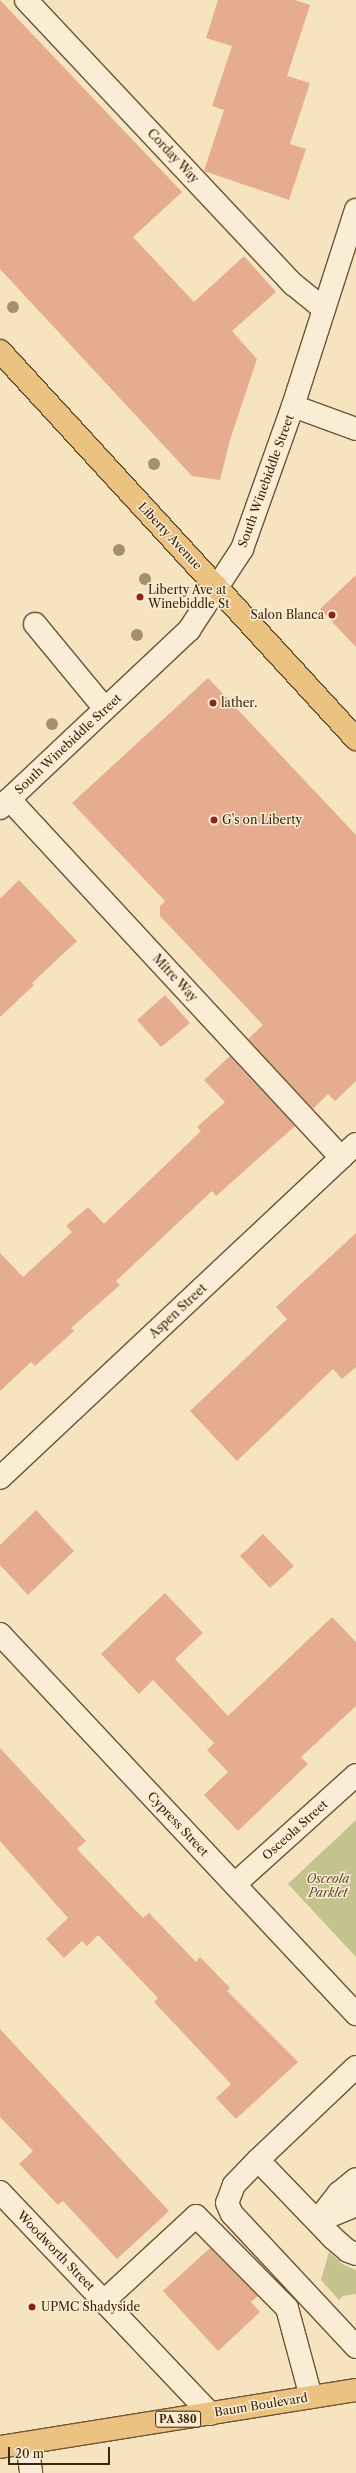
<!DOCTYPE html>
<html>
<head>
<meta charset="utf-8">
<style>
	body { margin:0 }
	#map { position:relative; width:356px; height:2473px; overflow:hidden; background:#f6e4c0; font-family:"Libre Caslon Text",serif }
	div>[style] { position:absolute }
	.green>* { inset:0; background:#c4c28d }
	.building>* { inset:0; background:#e5ac8f }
	.roads { filter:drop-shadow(1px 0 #6e5435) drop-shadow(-1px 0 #6e5435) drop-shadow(0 1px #6e5435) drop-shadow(0 -1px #6e5435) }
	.minor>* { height:22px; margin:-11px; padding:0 11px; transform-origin:11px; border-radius:11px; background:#f9edd6 }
	.major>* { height:22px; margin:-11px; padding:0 11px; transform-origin:11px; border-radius:11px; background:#ebc280 }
	.trees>* { width:12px; height:12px; margin:-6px; border-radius:50%; background:#a5906c }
	.dots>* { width:11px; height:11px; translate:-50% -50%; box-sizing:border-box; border:2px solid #f9edd6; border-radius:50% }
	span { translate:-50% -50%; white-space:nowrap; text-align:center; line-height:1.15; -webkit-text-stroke:3px #f9edd6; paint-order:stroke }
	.shield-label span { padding:1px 3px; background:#f9edd6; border:1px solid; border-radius:3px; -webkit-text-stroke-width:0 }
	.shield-label { font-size:11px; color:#412407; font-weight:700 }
	.street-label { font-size:12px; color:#412407 }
	.poi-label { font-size:12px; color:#412407 }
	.left { translate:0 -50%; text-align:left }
	.right { translate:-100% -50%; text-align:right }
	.park-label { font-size:12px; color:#624c28; font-style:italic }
	.scale { position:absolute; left:8px; top:2447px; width:102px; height:18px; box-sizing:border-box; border:2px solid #412407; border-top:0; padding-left:5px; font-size:12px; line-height:14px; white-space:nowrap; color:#412407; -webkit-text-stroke:3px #f9edd6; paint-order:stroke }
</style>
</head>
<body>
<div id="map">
	<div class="green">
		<i style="clip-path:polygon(356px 1820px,356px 1957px,288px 1884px)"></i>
		<i style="clip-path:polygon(329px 2252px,344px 2265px,356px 2270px,356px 2294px,343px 2296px,339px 2300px,321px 2280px)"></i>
	</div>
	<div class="building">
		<i style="clip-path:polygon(0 0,182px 192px,133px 237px,194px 302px,244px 256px,276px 292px,232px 331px,257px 359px,230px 440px,220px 480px,192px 476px,0 269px)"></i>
		<i style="clip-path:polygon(218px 0,295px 0,310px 5px,287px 76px,310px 83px,290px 144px,306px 149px,289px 200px,204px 171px,224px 110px,212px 106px,232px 46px,206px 38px)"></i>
		<i style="clip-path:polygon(356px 575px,356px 647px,320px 609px)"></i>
		<i style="clip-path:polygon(208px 678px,356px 835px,356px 1081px,335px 1101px,328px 1094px,313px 1109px,248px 1039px,263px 1025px,160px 916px,160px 906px,165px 901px,72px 803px)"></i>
		<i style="clip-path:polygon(19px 880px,77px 941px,32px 983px,34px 985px,0 1017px,0 899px)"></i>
		<i style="clip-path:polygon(165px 995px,190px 1023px,161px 1047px,137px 1020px)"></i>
		<i style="clip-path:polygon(230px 1056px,295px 1126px,216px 1196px,212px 1191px,116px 1281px,120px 1285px,71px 1328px,74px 1331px,35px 1366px,31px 1362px,0 1391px,0 1253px,23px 1277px,72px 1232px,66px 1226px,88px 1207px,104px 1224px,201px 1131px,197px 1127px,225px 1102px,204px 1080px)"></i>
		<i style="clip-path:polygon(356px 1233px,356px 1367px,342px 1379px,333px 1369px,237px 1461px,190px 1411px,287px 1319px,276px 1307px)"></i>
		<i style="clip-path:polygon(36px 1510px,74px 1551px,28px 1595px,0 1565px,0 1545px)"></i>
		<i style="clip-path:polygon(263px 1534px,294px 1566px,270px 1588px,240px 1556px)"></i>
		<i style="clip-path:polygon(165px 1593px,203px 1633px,175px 1659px,228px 1716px,332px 1617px,356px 1642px,356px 1706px,301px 1757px,308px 1764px,238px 1831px,204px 1795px,228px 1772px,207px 1750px,214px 1743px,153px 1680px,139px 1694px,101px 1654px)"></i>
		<i style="clip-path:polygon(0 1748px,86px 1841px,77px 1849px,143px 1918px,149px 1913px,196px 1962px,200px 1957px,230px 1988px,227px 1991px,298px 2062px,236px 2119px,216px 2098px,231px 2084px,154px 2002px,158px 1998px,98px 1935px,87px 1946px,82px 1941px,64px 1958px,46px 1939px,68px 1918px,0 1841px)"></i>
		<i style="clip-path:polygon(0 2029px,169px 2211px,117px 2259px,63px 2201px,58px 2205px,19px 2164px,33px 2151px,0 2117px)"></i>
		<i style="clip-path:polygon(210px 2248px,258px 2296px,251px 2302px,260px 2312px,218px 2351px,163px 2291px)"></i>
	</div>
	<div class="roads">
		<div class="minor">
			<i style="left:26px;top:0;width:390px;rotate:46.8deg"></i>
			<i style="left:293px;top:284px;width:40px;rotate:39deg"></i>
			<i style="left:293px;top:406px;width:67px;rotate:20.1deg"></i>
			<i style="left:35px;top:624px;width:110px;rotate:50.5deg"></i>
			<i style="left:9px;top:799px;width:489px;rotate:47.2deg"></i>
			<i style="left:0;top:808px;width:260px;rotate:-43.3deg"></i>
			<i style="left:189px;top:630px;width:97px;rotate:-56.8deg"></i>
			<i style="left:242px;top:549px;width:152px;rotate:-70.4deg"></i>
			<i style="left:293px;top:406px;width:206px;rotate:-72.2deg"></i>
			<i style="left:0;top:1478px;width:488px;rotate:-43.2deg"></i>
			<i style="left:0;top:1634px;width:521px;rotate:46.87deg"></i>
			<i style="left:235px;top:1884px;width:163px;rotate:-42deg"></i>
			<i style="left:258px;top:2160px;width:135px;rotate:-43.5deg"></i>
			<i style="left:0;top:2192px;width:306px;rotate:46.5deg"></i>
			<i style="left:320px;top:2220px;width:31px;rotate:-22deg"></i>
			<i style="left:349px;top:2208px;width:10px;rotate:-45deg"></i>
			<i style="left:317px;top:2221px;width:36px;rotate:-52deg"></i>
			<i style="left:339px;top:2193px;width:22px;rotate:-39deg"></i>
			<i style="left:356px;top:2254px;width:9px;rotate:-159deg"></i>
			<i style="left:348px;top:2251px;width:20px;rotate:-139deg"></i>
			<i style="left:333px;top:2238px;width:108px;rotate:-133.9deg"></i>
			<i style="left:258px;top:2160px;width:35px;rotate:134deg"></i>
			<i style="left:234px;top:2185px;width:19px;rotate:111deg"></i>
			<i style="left:227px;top:2203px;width:12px;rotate:66deg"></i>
			<i style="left:232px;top:2214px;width:182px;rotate:47deg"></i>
			<i style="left:104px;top:2301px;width:125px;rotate:-42.7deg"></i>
			<i style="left:196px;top:2216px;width:129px;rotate:45.3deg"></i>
			<i style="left:287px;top:2308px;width:92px;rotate:74.9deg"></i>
			<i style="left:27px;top:2443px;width:30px;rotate:82deg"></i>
		</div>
		<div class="major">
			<i style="left:0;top:351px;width:527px;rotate:47.46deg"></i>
			<i style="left:0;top:2447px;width:361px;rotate:-9.1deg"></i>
		</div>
	</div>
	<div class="trees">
		<i style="left:13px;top:307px"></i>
		<i style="left:154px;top:464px"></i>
		<i style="left:119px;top:550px"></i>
		<i style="left:145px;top:579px"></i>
		<i style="left:137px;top:635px"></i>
		<i style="left:52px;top:724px"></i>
	</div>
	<div class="dots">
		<i style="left:140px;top:597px;background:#8f2418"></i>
		<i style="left:332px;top:615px;background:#8f2418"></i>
		<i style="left:213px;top:703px;background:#8f2418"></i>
		<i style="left:214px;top:820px;background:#8f2418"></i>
		<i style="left:32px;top:2307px;background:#8f2418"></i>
	</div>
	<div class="shield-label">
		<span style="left:178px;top:2419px">PA 380</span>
	</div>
	<div class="street-label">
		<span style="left:173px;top:156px;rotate:47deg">Corday Way</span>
		<span style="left:266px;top:481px;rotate:-70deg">South Winebiddle Street</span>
		<span style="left:170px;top:536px;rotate:47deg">Liberty Avenue</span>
		<span style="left:68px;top:744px;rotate:-43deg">South Winebiddle Street</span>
		<span style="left:175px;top:978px;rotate:47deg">Mitre Way</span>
		<span style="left:178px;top:1311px;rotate:-43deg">Aspen Street</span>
		<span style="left:178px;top:1824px;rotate:47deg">Cypress Street</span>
		<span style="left:295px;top:1830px;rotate:-42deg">Osceola Street</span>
		<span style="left:56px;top:2251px;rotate:46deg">Woodworth Street</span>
		<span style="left:261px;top:2405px;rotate:-9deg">Baum Boulevard</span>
	</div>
	<div class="poi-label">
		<span class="left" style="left:148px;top:597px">Liberty Ave at<br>Winebiddle St</span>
		<span class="right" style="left:324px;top:615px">Salon Blanca</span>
		<span class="left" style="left:221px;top:703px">lather.</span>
		<span class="left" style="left:222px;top:820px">G's on Liberty</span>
		<span class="left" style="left:41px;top:2307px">UPMC Shadyside</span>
	</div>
	<div class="park-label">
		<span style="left:328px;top:1886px">Osceola<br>Parklet</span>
	</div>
	<div class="scale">20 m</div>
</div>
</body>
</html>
